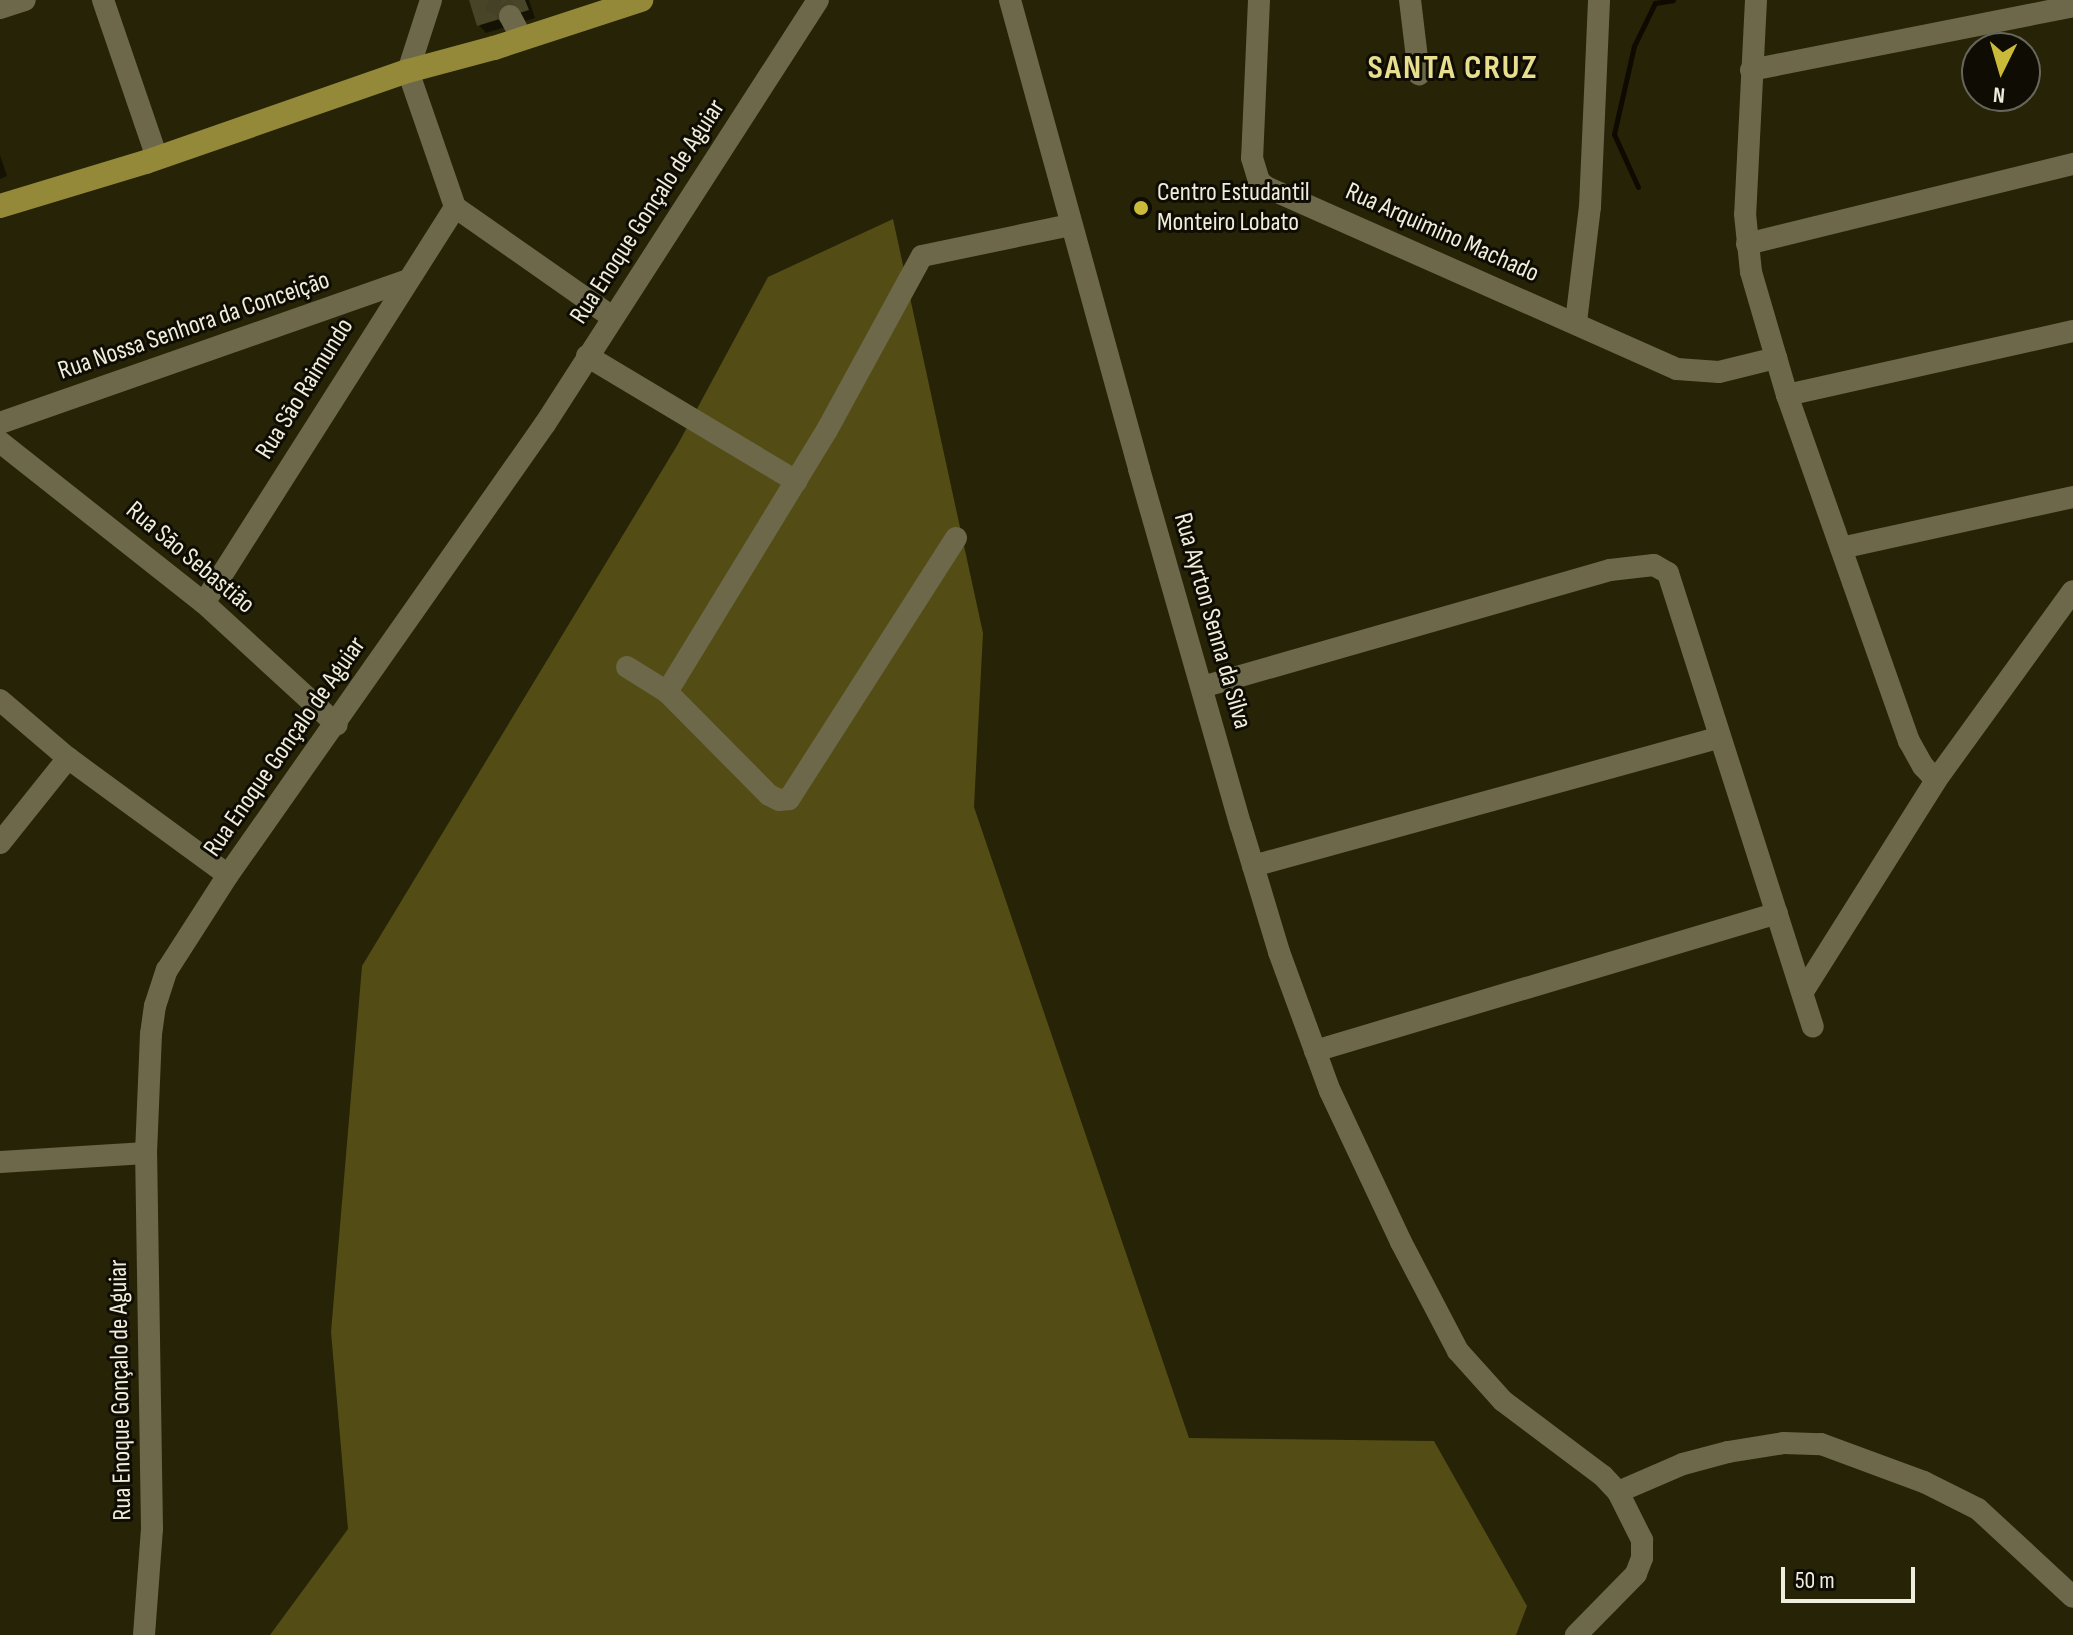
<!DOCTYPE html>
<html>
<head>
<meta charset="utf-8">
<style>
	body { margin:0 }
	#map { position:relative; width:2073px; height:1635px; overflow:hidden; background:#272306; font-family:"Sofia Sans Condensed",sans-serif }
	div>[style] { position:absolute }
	.green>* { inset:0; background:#534c14 }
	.shadow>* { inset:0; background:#0007 }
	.stream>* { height:5px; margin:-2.5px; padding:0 2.5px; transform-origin:2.5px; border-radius:2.5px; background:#0e0a00 }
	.building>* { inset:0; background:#484427 }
	.minor-tunnel>* { height:22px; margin-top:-11px; transform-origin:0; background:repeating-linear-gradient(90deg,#454126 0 22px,transparent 0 33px) }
	.minor>* { height:22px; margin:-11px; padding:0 11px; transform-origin:11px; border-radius:11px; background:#6c6849 }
	.major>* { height:24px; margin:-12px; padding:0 12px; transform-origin:12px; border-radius:12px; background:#948938 }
	.dots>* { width:22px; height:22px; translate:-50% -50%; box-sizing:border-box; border:4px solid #0e0c03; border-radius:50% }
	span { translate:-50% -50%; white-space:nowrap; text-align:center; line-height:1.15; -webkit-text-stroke:6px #0e0c03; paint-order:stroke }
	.poi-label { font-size:26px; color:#efeddc }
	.left { translate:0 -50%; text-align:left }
	.street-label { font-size:26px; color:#efeddc }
	.district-label { font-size:34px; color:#e8de8f; font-weight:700; letter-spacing:2px }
	.north { position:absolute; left:1961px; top:32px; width:80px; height:80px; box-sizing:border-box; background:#0e0c03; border:2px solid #68665a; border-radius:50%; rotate:185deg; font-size:22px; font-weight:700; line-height:32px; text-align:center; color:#efeddc }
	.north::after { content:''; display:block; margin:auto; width:28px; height:36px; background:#caba39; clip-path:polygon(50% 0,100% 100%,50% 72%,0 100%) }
	.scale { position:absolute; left:1781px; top:1567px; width:134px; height:36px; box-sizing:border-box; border:4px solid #efeddc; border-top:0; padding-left:10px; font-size:24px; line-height:28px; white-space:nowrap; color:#efeddc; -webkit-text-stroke:6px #0e0c03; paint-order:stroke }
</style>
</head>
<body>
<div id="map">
	<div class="green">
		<i style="clip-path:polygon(893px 219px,983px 633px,974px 807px,1189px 1438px,1434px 1441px,1527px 1606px,1516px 1635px,270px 1635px,348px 1529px,331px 1332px,362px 966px,678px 444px,768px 277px)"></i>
	</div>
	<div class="shadow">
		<i style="clip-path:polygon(471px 0,529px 0,535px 18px,486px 33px,479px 25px)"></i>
		<i style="clip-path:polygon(0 155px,7px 176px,0 179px)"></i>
	</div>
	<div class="stream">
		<i style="left:1638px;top:187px;width:58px;rotate:-114.4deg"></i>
		<i style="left:1614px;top:134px;width:90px;rotate:-77.2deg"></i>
		<i style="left:1634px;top:46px;width:48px;rotate:-64deg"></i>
		<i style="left:1655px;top:3px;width:18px;rotate:-9deg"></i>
	</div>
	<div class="building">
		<i style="clip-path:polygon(469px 0,525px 0,529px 10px,477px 26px)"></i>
	</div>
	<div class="minor-tunnel">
		<i style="left:489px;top:0;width:13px;rotate:23deg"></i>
		<i style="left:501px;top:5px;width:14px;rotate:51deg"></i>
	</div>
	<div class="minor">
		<i style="left:103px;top:0;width:167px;rotate:71.1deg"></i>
		<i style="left:431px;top:0;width:75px;rotate:107.9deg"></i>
		<i style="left:408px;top:71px;width:144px;rotate:70.9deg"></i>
		<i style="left:455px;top:207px;width:192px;rotate:35deg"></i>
		<i style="left:1010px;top:0;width:486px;rotate:74.6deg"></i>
		<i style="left:1139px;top:469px;width:371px;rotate:74.1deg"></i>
		<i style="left:1241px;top:826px;width:132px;rotate:73.2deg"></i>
		<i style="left:1279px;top:952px;width:148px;rotate:69.9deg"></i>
		<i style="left:1330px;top:1091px;width:167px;rotate:64.8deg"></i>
		<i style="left:1401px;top:1242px;width:123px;rotate:62.4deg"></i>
		<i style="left:1458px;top:1351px;width:67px;rotate:48deg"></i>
		<i style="left:1503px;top:1401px;width:125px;rotate:36.9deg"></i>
		<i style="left:1603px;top:1476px;width:22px;rotate:47deg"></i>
		<i style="left:1618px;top:1492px;width:54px;rotate:63.4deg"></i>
		<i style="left:1642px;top:1540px;width:18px;rotate:90deg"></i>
		<i style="left:1642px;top:1558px;width:17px;rotate:111deg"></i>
		<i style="left:1636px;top:1574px;width:86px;rotate:134.5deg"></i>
		<i style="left:1259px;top:0;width:158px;rotate:92.5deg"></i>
		<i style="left:1252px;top:158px;width:24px;rotate:73deg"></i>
		<i style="left:1259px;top:181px;width:9px;rotate:41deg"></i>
		<i style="left:1266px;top:187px;width:449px;rotate:23.9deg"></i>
		<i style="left:1677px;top:369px;width:42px;rotate:4.1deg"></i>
		<i style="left:1719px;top:372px;width:59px;rotate:-13.8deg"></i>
		<i style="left:1410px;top:0;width:75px;rotate:83.1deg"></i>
		<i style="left:1756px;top:0;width:214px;rotate:92.9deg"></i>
		<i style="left:1745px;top:214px;width:58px;rotate:84.1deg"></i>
		<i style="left:1751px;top:272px;width:128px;rotate:73.7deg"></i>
		<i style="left:1787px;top:395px;width:367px;rotate:70.6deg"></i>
		<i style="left:1909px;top:741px;width:29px;rotate:61deg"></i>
		<i style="left:1923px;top:766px;width:19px;rotate:47deg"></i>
		<i style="left:1936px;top:780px;width:233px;rotate:-54.1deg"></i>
		<i style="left:0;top:8px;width:26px;rotate:-18deg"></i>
		<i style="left:510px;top:16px;width:26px;rotate:62deg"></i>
		<i style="left:1751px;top:70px;width:328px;rotate:-11.2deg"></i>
		<i style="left:1747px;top:244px;width:336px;rotate:-13.8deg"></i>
		<i style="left:1576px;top:322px;width:116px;rotate:-83.1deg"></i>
		<i style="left:1590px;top:207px;width:207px;rotate:-87.5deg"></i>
		<i style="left:587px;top:356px;width:244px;rotate:30.9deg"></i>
		<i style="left:1787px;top:395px;width:293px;rotate:-12.6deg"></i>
		<i style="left:0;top:423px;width:429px;rotate:-19.3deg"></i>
		<i style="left:0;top:442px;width:260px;rotate:38.3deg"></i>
		<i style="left:204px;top:603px;width:180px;rotate:42.5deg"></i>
		<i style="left:956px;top:538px;width:310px;rotate:122.6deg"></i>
		<i style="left:789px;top:799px;width:10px;rotate:174deg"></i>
		<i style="left:779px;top:800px;width:11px;rotate:-153deg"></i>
		<i style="left:769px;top:795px;width:145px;rotate:-134.7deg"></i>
		<i style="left:667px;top:692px;width:307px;rotate:-58.6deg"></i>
		<i style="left:827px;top:430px;width:198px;rotate:-61.4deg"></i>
		<i style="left:922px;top:256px;width:151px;rotate:-11.8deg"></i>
		<i style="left:1841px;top:548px;width:238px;rotate:-12.4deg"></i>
		<i style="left:204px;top:603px;width:469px;rotate:-57.6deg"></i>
		<i style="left:627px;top:667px;width:47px;rotate:32deg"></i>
		<i style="left:1202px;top:687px;width:424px;rotate:-16deg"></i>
		<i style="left:1610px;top:570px;width:44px;rotate:-6.5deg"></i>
		<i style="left:1654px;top:565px;width:16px;rotate:30deg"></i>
		<i style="left:1668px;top:573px;width:476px;rotate:72.3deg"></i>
		<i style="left:0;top:700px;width:89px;rotate:40.5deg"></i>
		<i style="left:68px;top:758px;width:198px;rotate:36.2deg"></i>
		<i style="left:0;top:843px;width:109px;rotate:-51.3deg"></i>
		<i style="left:1253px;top:866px;width:484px;rotate:-15.4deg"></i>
		<i style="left:1804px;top:990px;width:248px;rotate:-57.8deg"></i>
		<i style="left:1315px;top:1051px;width:482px;rotate:-16.6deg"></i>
		<i style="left:0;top:1162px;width:146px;rotate:-3.5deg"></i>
		<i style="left:1618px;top:1492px;width:71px;rotate:-23.3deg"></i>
		<i style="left:1683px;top:1464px;width:47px;rotate:-14.9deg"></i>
		<i style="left:1728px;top:1452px;width:57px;rotate:-9.1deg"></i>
		<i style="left:1784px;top:1443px;width:37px;rotate:2deg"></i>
		<i style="left:1821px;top:1444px;width:110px;rotate:20.3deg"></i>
		<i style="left:1924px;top:1482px;width:60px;rotate:26.6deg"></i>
		<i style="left:1978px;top:1509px;width:129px;rotate:42.8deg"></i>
		<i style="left:144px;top:1635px;width:106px;rotate:-85.7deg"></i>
		<i style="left:152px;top:1529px;width:376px;rotate:-90.9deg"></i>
		<i style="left:146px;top:1153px;width:119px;rotate:-87.6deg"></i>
		<i style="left:151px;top:1034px;width:28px;rotate:-82deg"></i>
		<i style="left:155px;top:1006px;width:38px;rotate:-72deg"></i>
		<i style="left:167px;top:970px;width:113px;rotate:-57.3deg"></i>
		<i style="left:228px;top:875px;width:551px;rotate:-54.9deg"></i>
		<i style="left:545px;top:424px;width:504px;rotate:-57.22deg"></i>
	</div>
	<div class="major">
		<i style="left:0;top:206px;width:152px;rotate:-16.8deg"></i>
		<i style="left:146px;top:162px;width:277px;rotate:-19.2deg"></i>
		<i style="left:408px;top:71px;width:89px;rotate:-15deg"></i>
		<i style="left:494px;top:48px;width:155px;rotate:-18.1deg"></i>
	</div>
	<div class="dots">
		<i style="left:1141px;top:208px;background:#caba39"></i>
	</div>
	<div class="poi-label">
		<span class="left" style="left:1157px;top:208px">Centro Estudantil<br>Monteiro Lobato</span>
	</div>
	<div class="street-label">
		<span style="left:648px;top:212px;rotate:-57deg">Rua Enoque Gonçalo de Aguiar</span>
		<span style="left:1442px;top:233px;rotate:24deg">Rua Arquimino Machado</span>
		<span style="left:194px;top:326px;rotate:-19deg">Rua Nossa Senhora da Conceição</span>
		<span style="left:305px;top:389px;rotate:-58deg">Rua São Raimundo</span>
		<span style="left:190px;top:558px;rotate:40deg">Rua São Sebastião</span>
		<span style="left:1212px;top:621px;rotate:74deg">Rua Ayrton Senna da Silva</span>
		<span style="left:285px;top:747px;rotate:-55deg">Rua Enoque Gonçalo de Aguiar</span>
		<span style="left:121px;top:1390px;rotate:-91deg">Rua Enoque Gonçalo de Aguiar</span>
	</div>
	<div class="district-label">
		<span style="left:1453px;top:68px">SANTA CRUZ</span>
	</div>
	<div class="north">N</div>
	<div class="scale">50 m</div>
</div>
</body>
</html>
